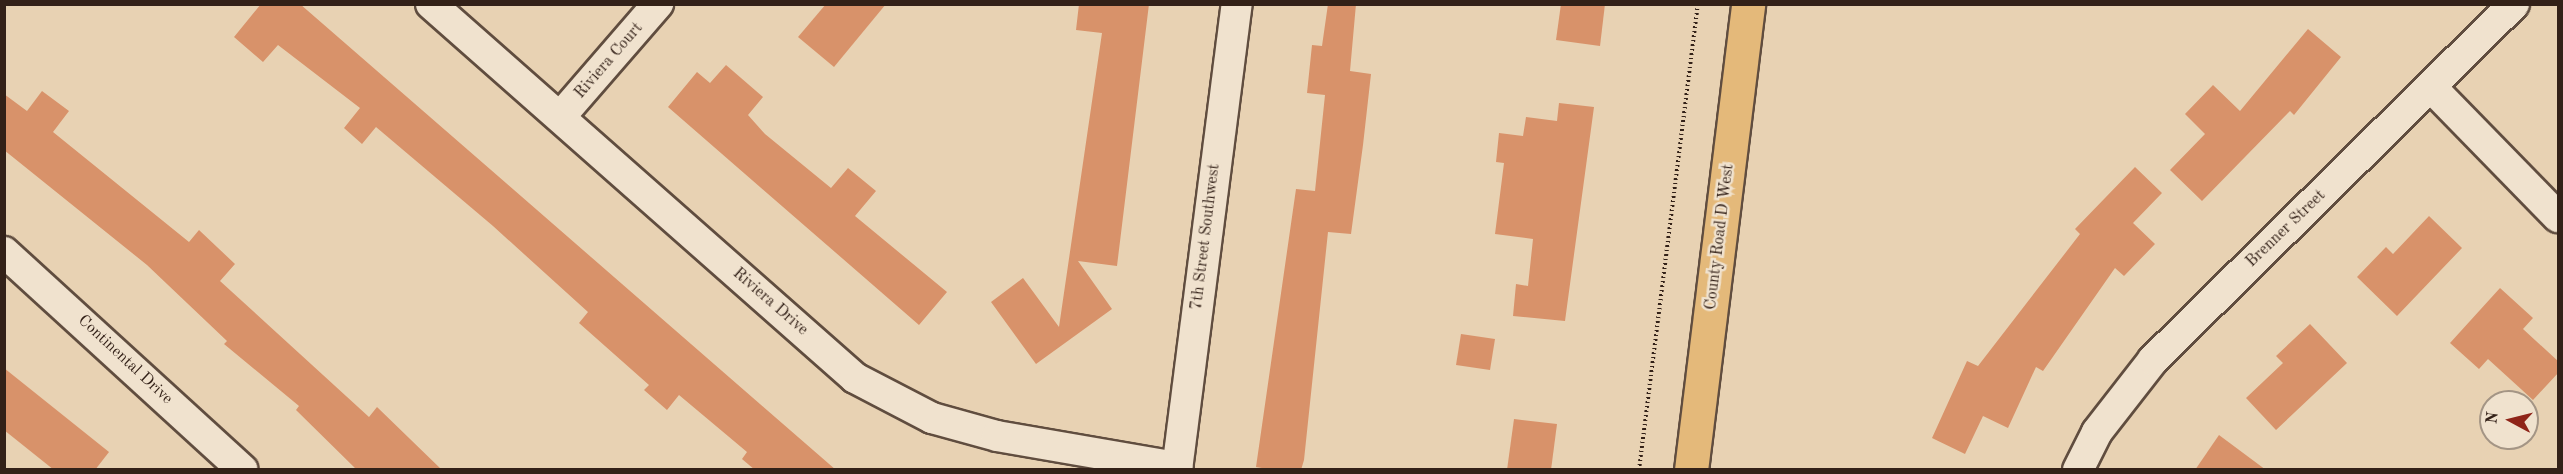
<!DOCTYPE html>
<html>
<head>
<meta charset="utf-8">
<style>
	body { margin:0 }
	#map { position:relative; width:2563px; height:474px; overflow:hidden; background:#e8d2b3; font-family:"Old Standard TT",serif }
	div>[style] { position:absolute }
	.building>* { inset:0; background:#d8926a }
	.path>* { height:4px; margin-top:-2px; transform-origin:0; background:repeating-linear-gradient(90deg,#332118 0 1.5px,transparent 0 4.5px) }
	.roads { filter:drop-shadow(2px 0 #604d3f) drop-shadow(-2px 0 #604d3f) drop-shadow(0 2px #604d3f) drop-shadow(0 -2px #604d3f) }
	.minor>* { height:30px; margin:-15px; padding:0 15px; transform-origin:15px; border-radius:15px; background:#f0e2ce }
	.major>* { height:33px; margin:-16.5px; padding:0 16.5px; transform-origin:16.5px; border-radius:16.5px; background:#e4b97a }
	span { translate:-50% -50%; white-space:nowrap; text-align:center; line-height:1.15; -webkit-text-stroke:5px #f0e2ce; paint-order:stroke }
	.street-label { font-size:16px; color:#332118 }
	.frame { position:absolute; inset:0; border:6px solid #332118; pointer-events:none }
	.north { position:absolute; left:2479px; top:390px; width:60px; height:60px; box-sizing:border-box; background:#f0e2ce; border:2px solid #a49585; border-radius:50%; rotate:277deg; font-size:16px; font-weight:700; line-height:24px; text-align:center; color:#332118 }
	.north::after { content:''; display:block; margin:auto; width:21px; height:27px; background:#8f2418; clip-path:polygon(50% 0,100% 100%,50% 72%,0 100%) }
</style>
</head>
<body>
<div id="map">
	<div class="building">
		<i style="clip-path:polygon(261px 4px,300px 4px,836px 470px,755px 470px,742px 459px,747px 452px,679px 395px,667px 410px,644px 390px,649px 385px,579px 323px,588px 312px,493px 226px,376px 127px,362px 144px,344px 128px,360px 108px,278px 45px,263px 62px,234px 37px)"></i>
		<i style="clip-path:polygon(826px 4px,886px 4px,834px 67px,798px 37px)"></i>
		<i style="clip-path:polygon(1079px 4px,1149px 4px,1117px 266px,1078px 261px,1112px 309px,1036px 364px,991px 302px,1023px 278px,1059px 327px,1102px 33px,1076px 30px)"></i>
		<i style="clip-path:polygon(1328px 4px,1356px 4px,1350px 71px,1371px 74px,1363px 145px,1351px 234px,1328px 232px,1304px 460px,1301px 470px,1274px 470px,1256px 467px,1296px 189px,1315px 191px,1325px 95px,1307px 93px,1312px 45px,1322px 46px)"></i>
		<i style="clip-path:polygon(1561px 4px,1605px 4px,1600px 46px,1556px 40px)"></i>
		<i style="clip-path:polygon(2308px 29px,2341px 57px,2294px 115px,2290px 111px,2202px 201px,2170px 170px,2205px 134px,2185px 114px,2213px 85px,2240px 111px)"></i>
		<i style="clip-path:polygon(726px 65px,763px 97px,748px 115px,765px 134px,831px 188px,848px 168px,876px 191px,855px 216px,947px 292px,919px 325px,668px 107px,697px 72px,710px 83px)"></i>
		<i style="clip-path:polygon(42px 91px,69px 111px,53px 132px,189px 242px,199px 230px,235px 264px,220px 281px,369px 417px,377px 407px,442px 470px,357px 470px,296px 410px,299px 406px,224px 344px,227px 341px,147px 265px,4px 150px,4px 94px,27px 111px)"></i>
		<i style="clip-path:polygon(1559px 103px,1594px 107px,1565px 321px,1513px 316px,1516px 284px,1528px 286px,1533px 239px,1495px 234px,1504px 163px,1496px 162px,1499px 133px,1523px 136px,1526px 117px,1557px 121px)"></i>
		<i style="clip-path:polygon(2135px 167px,2162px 193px,2133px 223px,2155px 244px,2124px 276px,2115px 268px,2043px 371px,2036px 367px,2008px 428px,1983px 416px,1965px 454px,1932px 438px,1967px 361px,1978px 366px,2080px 234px,2075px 229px)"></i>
		<i style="clip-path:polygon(2429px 216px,2462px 248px,2397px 316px,2357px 277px,2386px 247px,2393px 254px)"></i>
		<i style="clip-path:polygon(2500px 288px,2533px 318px,2523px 329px,2559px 362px,2559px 372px,2533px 400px,2488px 359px,2479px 369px,2450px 343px)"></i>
		<i style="clip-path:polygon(2310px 324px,2347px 363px,2276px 430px,2246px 398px,2283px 363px,2276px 356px)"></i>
		<i style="clip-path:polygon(1461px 334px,1495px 339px,1490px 370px,1456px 365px)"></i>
		<i style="clip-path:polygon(4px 368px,109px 452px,95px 470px,54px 470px,4px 430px)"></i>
		<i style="clip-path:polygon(1514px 419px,1557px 424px,1551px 470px,1507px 470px)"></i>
		<i style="clip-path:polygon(2219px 435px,2266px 470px,2195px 470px)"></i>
	</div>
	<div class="path">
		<i style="left:1639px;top:470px;width:470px;rotate:-82.8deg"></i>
	</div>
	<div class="roads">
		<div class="minor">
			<i style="left:431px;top:4px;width:565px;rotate:41.41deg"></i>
			<i style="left:855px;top:378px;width:87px;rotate:27.5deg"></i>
			<i style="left:932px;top:418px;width:67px;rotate:15.5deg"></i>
			<i style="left:997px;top:436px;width:183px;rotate:9.8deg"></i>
			<i style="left:2431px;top:87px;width:182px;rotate:45.7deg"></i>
			<i style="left:560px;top:117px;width:150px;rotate:-49.1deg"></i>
			<i style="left:4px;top:252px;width:323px;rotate:42.4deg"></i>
			<i style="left:1177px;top:470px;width:470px;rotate:-82.7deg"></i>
			<i style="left:2078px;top:470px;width:42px;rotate:-63.4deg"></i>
			<i style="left:2097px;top:432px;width:91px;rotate:-52.1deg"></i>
			<i style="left:2153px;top:360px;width:507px;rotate:-44.6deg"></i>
		</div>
		<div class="major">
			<i style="left:1691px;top:470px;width:469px;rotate:-83deg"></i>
		</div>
	</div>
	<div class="street-label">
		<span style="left:609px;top:61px;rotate:-49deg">Riviera Court</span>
		<span style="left:2286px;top:229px;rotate:-44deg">Brenner Street</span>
		<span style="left:1206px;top:237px;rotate:-83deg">7th Street Southwest</span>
		<span style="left:1720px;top:237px;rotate:-83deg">County Road D West</span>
		<span style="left:770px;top:302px;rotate:41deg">Riviera Drive</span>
		<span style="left:125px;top:360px;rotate:43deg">Continental Drive</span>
	</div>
	<div class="frame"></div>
	<div class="north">N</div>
</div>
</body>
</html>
